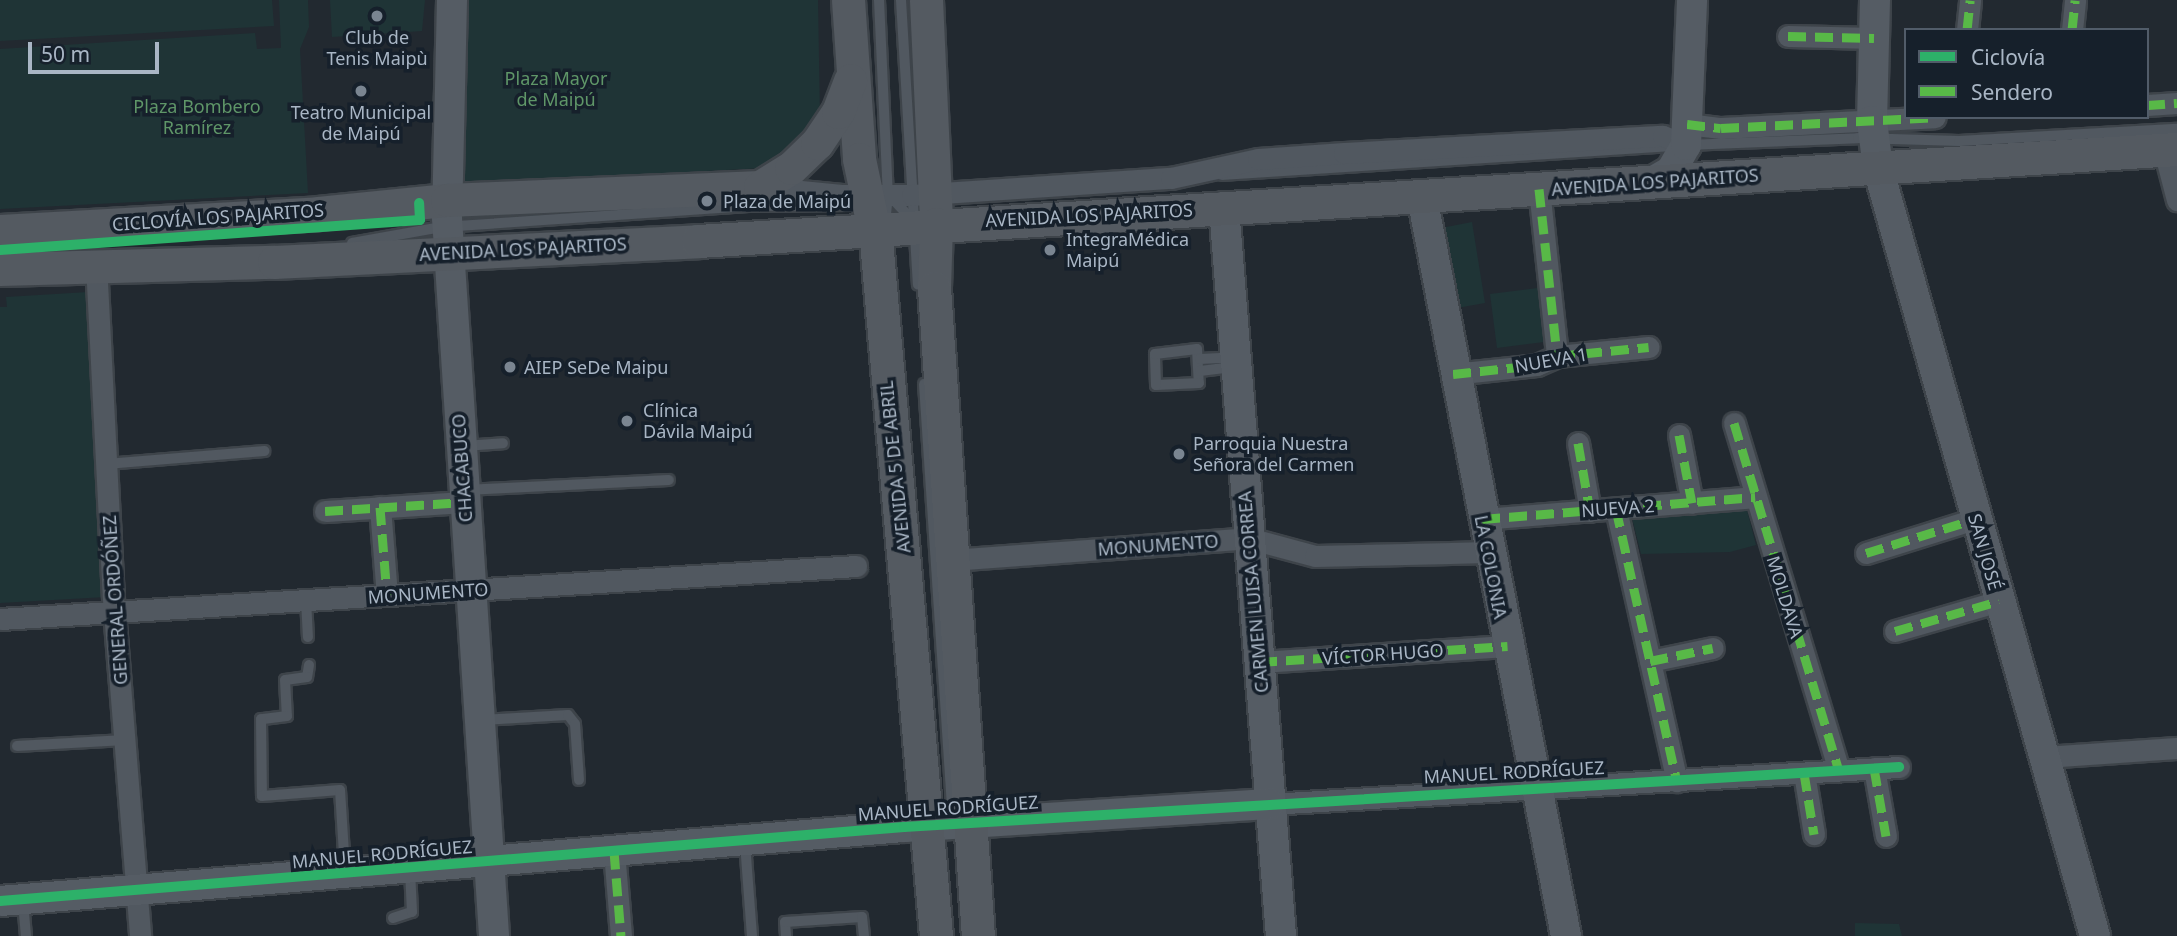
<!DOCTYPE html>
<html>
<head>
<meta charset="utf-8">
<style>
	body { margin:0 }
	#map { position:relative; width:2177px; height:936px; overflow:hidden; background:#222930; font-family:"Noto Sans",sans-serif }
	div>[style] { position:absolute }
	.green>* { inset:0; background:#1f3436 }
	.roads { filter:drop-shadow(2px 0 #3e444a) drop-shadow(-2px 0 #3e444a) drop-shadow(0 2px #3e444a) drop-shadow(0 -2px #3e444a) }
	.lane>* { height:10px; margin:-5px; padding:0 5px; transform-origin:5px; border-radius:5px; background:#515860 }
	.street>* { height:21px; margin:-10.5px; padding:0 10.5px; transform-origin:10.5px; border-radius:10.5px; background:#515860 }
	.secondary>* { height:30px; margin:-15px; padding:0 15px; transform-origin:15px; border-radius:15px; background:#555c64 }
	.primary>* { height:33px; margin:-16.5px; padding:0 16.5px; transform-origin:16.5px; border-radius:16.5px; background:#545a61 }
	.quiet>* { height:9px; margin-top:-4.5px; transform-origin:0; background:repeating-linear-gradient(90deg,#58b947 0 18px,transparent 0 27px) }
	.cycleway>* { height:10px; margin:-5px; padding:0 5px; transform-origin:5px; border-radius:5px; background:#2db169 }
	.dots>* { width:19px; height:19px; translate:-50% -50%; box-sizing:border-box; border:4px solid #16202b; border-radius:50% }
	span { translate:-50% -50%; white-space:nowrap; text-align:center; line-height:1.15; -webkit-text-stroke:7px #16202b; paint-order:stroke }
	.poi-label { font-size:18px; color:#a9b6c5 }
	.left { translate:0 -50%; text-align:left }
	.park-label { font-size:18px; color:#5f9668 }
	.street-label { font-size:18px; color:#a9b6c5 }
	.legend { position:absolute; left:1904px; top:28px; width:245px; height:91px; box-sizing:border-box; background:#16202b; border:2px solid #515c69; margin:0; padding:9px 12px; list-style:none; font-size:21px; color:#a9b6c5 }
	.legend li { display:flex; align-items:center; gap:14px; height:35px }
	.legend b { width:35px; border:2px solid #515c69 }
	.scale { position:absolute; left:28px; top:42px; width:131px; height:32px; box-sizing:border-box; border:4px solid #a9b6c5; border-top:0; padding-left:9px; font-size:21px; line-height:24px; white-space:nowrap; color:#a9b6c5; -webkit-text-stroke:5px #16202b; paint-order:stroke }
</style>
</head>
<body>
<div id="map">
	<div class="green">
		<i style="clip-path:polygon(0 0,272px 0,274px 26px,0 41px)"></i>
		<i style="clip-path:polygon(279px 0,308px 0,309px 27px,300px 49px,308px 193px,0 209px,0 49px,255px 33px,257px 49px,281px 48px)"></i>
		<i style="clip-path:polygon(330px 0,425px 0,422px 31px,332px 37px)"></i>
		<i style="clip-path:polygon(466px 0,818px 0,820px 119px,781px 167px,463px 184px)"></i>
		<i style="clip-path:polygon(1472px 222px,1485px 303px,1457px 308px,1441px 228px)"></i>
		<i style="clip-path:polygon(1545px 287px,1552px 341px,1497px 348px,1490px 294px)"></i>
		<i style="clip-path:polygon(88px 292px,106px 597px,0 603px,0 307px,7px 307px,6px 297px)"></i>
		<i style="clip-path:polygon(1746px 506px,1756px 545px,1730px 552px,1641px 554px,1631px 514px)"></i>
		<i style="clip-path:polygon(1855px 923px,1899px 924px,1902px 936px,1855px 936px)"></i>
	</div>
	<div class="roads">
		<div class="lane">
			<i style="left:879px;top:0;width:195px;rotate:87.4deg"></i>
			<i style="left:888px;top:195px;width:29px;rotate:96deg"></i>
			<i style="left:901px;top:0;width:285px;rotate:86.6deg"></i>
			<i style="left:1687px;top:145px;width:171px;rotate:-2.3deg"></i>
			<i style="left:1858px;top:138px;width:101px;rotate:1.7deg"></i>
			<i style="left:1959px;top:141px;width:218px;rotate:-3.2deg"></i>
			<i style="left:1222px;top:175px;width:450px;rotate:-3.7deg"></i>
			<i style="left:890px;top:196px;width:37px;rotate:47deg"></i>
			<i style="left:352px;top:243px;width:91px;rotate:-10.1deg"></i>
			<i style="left:442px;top:227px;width:307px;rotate:-3.9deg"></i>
			<i style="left:748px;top:206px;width:100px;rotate:-0.6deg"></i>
			<i style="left:1197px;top:349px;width:34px;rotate:87deg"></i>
			<i style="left:1199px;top:383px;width:43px;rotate:177.3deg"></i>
			<i style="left:1156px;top:385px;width:31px;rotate:-92deg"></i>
			<i style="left:1155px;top:354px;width:42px;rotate:-6.8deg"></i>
			<i style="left:1200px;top:359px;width:35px;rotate:-3deg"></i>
			<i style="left:1200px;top:371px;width:35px;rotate:-7deg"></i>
			<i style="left:924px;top:384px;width:418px;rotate:86.2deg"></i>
			<i style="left:464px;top:446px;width:39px;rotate:-4deg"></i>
			<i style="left:106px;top:464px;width:159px;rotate:-4.7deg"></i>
			<i style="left:465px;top:490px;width:204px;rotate:-2.8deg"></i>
			<i style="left:306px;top:600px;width:37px;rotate:87deg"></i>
			<i style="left:309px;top:665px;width:12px;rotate:99deg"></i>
			<i style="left:307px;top:677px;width:22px;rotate:172deg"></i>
			<i style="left:285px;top:680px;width:36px;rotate:87deg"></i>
			<i style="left:287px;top:716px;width:26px;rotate:173deg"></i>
			<i style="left:261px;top:719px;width:77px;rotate:89.3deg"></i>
			<i style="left:262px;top:796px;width:78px;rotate:-4.4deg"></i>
			<i style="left:340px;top:790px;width:80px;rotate:86.4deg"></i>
			<i style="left:482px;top:720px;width:86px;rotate:-3.3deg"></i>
			<i style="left:568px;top:715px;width:11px;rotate:52deg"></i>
			<i style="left:575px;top:724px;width:56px;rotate:85.9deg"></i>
			<i style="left:17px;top:746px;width:108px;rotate:-3.2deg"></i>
			<i style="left:745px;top:843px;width:93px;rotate:85.7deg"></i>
			<i style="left:23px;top:902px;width:34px;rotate:85deg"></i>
			<i style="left:393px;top:918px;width:20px;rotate:-18deg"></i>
			<i style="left:412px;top:912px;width:42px;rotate:-92.7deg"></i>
			<i style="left:786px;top:936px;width:14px;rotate:-94deg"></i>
			<i style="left:785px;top:922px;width:77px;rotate:-3.7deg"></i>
			<i style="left:862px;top:917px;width:19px;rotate:84deg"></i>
		</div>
		<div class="street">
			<i style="left:1967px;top:30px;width:30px;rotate:-84deg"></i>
			<i style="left:2072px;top:30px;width:30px;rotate:-84deg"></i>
			<i style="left:1788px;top:36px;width:86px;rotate:1.3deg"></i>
			<i style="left:2147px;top:105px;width:30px;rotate:-4deg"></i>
			<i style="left:1687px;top:124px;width:34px;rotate:7deg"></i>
			<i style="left:1721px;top:128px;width:214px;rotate:-2.9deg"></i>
			<i style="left:2164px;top:150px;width:52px;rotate:75.4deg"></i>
			<i style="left:760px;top:187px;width:82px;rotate:5.6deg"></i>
			<i style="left:842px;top:195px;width:70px"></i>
			<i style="left:912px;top:195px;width:260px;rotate:-3.8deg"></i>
			<i style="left:1171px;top:178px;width:89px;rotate:-12.3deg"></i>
			<i style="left:1258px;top:159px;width:86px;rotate:-4deg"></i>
			<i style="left:1344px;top:153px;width:319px;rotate:-3.1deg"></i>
			<i style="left:1663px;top:136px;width:25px;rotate:21deg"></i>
			<i style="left:1539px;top:189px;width:168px;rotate:83.8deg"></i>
			<i style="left:96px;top:263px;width:335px;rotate:87.1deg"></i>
			<i style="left:113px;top:598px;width:339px;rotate:85.4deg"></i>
			<i style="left:1453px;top:374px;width:84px;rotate:-6.1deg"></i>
			<i style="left:1537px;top:365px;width:22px;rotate:-24deg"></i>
			<i style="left:1557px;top:356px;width:92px;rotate:-5.6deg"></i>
			<i style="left:1734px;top:423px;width:363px;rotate:73.2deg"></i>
			<i style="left:1679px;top:435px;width:69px;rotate:79.2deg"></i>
			<i style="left:1578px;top:443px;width:69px;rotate:80deg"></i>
			<i style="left:380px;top:507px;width:88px;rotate:85.5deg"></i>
			<i style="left:1616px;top:509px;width:279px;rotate:77.4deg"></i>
			<i style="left:325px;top:511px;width:140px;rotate:-3.7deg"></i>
			<i style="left:1482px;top:519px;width:274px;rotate:-4.6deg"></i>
			<i style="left:1866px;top:553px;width:114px;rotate:-17.3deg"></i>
			<i style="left:951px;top:560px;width:298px;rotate:-4.2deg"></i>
			<i style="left:1248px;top:538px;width:69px;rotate:15deg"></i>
			<i style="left:1315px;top:556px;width:173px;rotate:-1.3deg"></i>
			<i style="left:0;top:619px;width:858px;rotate:-3.54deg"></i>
			<i style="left:1895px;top:631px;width:108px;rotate:-16.1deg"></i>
			<i style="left:1650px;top:661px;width:64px;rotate:-11.7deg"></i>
			<i style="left:1259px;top:662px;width:249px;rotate:-3.7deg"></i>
			<i style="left:2044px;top:757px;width:133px;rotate:-3.9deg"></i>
			<i style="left:1874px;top:768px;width:69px;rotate:80deg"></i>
			<i style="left:1804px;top:773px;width:62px;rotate:80.7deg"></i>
			<i style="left:1269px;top:804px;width:631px;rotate:-3.36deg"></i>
			<i style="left:614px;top:851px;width:85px;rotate:85.3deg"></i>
		</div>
		<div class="secondary">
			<i style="left:452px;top:0;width:218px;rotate:91.3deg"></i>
			<i style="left:447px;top:218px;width:720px;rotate:86.25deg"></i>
			<i style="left:1875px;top:0;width:121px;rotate:91.4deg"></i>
			<i style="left:1872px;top:121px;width:47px;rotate:82.7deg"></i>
			<i style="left:1878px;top:168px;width:798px;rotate:74.22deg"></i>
			<i style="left:1652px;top:182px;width:22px;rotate:-30deg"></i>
			<i style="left:1671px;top:171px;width:30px;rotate:-60deg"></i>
			<i style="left:1686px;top:145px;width:145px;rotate:-87.6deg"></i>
			<i style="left:1422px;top:197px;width:753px;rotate:78.97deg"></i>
			<i style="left:1224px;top:207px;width:731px;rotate:85.53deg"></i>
			<i style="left:0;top:901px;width:907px;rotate:-4.68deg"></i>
			<i style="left:904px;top:827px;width:366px;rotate:-3.6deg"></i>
		</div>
		<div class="primary">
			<i style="left:848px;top:0;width:159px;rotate:86deg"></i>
			<i style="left:859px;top:159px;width:83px;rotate:78.1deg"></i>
			<i style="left:876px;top:240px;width:699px;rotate:85.07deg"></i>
			<i style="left:926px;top:0;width:224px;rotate:87.4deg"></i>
			<i style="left:936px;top:224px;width:64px;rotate:91.8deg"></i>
			<i style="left:934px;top:288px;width:649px;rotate:86.12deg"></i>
			<i style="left:0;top:231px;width:319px;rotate:-3.2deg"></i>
			<i style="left:318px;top:213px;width:130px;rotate:-5.8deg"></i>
			<i style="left:447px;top:200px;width:313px;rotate:-2.4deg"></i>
			<i style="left:760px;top:187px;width:36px;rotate:-32deg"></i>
			<i style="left:791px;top:168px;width:36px;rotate:-44deg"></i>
			<i style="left:817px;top:143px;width:37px;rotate:-56deg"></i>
			<i style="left:838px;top:112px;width:34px;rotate:-69deg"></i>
			<i style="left:0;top:269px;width:274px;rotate:-1.5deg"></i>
			<i style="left:274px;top:262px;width:425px;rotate:-2.8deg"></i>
			<i style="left:698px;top:241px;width:1482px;rotate:-3.56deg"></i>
		</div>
	</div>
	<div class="quiet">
		<i style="left:1967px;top:30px;width:30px;rotate:-84deg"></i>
		<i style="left:2072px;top:30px;width:30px;rotate:-84deg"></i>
		<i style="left:1788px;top:36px;width:86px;rotate:1.3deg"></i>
		<i style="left:2147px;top:105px;width:30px;rotate:-4deg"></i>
		<i style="left:1687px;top:124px;width:34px;rotate:7deg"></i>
		<i style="left:1721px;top:128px;width:214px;rotate:-2.9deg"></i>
		<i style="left:1539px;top:189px;width:168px;rotate:83.8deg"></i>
		<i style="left:1453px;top:374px;width:84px;rotate:-6.1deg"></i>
		<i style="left:1537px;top:365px;width:22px;rotate:-24deg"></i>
		<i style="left:1557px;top:356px;width:92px;rotate:-5.6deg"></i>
		<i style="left:1734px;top:423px;width:363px;rotate:73.2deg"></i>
		<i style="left:1679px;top:435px;width:69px;rotate:79.2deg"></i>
		<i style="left:1578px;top:443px;width:69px;rotate:80deg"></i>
		<i style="left:380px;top:507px;width:88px;rotate:85.5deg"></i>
		<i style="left:1616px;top:509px;width:279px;rotate:77.4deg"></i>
		<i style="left:325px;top:511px;width:140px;rotate:-3.7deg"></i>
		<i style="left:1482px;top:519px;width:274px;rotate:-4.6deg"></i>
		<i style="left:1866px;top:553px;width:114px;rotate:-17.3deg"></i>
		<i style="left:1895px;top:631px;width:108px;rotate:-16.1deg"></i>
		<i style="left:1650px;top:661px;width:64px;rotate:-11.7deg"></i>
		<i style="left:1259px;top:662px;width:249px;rotate:-3.7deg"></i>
		<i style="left:1874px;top:768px;width:69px;rotate:80deg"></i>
		<i style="left:1804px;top:773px;width:62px;rotate:80.7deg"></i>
		<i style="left:614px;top:851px;width:85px;rotate:85.3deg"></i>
	</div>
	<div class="cycleway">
		<i style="left:0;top:250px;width:421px;rotate:-4.1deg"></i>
		<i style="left:420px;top:220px;width:17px;rotate:-93deg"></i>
		<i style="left:0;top:901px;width:907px;rotate:-4.68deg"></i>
		<i style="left:904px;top:827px;width:997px;rotate:-3.45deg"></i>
	</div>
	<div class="dots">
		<i style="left:377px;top:16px;background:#7a8591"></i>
		<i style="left:361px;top:91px;background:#7a8591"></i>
		<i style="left:707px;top:201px;background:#7a8591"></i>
		<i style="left:1050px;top:250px;background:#7a8591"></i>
		<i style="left:510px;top:367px;background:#7a8591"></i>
		<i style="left:627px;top:421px;background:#7a8591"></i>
		<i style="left:1179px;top:454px;background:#7a8591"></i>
	</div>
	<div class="poi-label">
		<span style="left:377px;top:48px">Club de<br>Tenis Maipù</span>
		<span style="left:361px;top:123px">Teatro Municipal<br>de Maipú</span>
		<span class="left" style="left:723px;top:201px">Plaza de Maipú</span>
		<span class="left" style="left:1066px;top:250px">IntegraMédica<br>Maipú</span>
		<span class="left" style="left:524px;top:367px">AIEP SeDe Maipu</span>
		<span class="left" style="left:643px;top:421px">Clínica<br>Dávila Maipú</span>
		<span class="left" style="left:1193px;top:454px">Parroquia Nuestra<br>Señora del Carmen</span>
	</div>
	<div class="park-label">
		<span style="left:556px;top:89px">Plaza Mayor<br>de Maipú</span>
		<span style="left:197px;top:117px">Plaza Bombero<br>Ramírez</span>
	</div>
	<div class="street-label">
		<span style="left:1655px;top:182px;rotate:-4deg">AVENIDA LOS PAJARITOS</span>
		<span style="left:1089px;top:215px;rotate:-3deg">AVENIDA LOS PAJARITOS</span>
		<span style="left:218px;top:217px;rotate:-4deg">CICLOVÍA LOS PAJARITOS</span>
		<span style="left:523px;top:249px;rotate:-3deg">AVENIDA LOS PAJARITOS</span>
		<span style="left:1551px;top:360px;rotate:-10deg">NUEVA 1</span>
		<span style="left:895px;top:467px;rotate:-96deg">AVENIDA 5 DE ABRIL</span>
		<span style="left:462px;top:468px;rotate:-94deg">CHACABUCO</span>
		<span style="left:1618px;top:508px;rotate:-4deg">NUEVA 2</span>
		<span style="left:1158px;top:545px;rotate:-4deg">MONUMENTO</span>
		<span style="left:1985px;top:552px;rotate:74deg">SAN JOSÉ</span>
		<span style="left:1491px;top:567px;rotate:79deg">LA COLONIA</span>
		<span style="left:1253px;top:592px;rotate:-95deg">CARMEN LUISA CORREA</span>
		<span style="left:428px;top:593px;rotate:-4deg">MONUMENTO</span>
		<span style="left:1785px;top:597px;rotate:73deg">MOLDAVA</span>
		<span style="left:115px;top:600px;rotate:-94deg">GENERAL ORDÓÑEZ</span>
		<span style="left:1383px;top:654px;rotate:-4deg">VÍCTOR HUGO</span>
		<span style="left:1514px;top:772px;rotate:-3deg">MANUEL RODRÍGUEZ</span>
		<span style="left:948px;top:808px;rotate:-4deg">MANUEL RODRÍGUEZ</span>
		<span style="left:382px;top:854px;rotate:-5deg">MANUEL RODRÍGUEZ</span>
	</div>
	<ul class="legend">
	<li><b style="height:9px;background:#2db169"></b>Ciclovía</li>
	<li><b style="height:9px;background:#58b947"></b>Sendero</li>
	</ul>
	<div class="scale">50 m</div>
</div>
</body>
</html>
